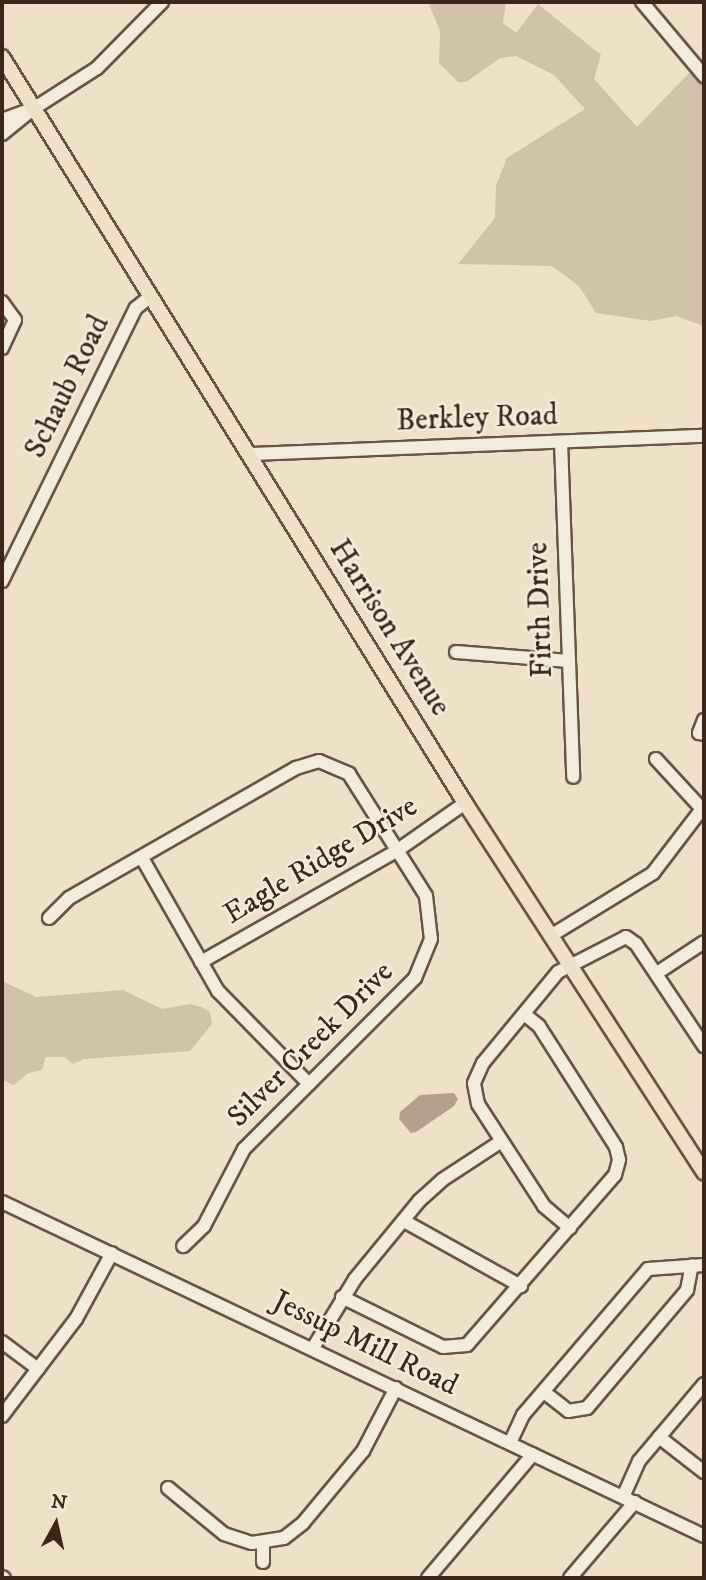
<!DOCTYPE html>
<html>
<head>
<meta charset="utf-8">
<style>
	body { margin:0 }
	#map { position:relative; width:706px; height:1580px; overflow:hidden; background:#eee1c7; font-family:"IM FELL DW Pica",serif }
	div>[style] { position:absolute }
	.green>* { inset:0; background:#d0c1a9 }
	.water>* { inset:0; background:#b1a18c }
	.roads { filter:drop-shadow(2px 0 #685444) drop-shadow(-2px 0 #685444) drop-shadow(0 2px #685444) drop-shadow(0 -2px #685444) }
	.minor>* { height:12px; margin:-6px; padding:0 6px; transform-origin:6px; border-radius:6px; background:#f4ecdb }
	.major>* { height:14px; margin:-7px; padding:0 7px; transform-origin:7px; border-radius:7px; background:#eee1c7 }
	span { translate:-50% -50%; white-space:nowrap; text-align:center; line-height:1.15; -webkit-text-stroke:5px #f4ecdb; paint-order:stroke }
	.street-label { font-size:30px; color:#3c2519 }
	.frame { position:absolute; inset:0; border:4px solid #3c2519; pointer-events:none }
	.north { position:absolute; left:21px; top:1489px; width:70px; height:70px; -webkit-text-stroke:5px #f4ecdb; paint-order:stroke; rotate:8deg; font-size:19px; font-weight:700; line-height:28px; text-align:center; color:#3c2519 }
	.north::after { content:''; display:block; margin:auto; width:24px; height:32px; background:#3c2519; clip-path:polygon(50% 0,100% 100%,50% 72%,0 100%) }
</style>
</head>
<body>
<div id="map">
	<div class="green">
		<i style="clip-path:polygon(428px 2px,506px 2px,503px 23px,516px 33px,538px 4px,601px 55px,594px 79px,637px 127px,692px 70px,704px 77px,704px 326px,676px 316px,651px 321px,596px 313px,579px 286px,552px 266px,458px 264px,495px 218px,496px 186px,507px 158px,585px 109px,554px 75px,516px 56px,500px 58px,466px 82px,458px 82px,439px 63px,440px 31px)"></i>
		<i style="clip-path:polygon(2px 981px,36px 997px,123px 990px,162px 1009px,190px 1004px,201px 1007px,210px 1012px,212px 1024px,190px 1051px,84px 1059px,73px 1064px,65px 1057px,46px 1057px,42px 1070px,28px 1073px,14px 1085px,2px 1080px)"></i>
	</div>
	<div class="water">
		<i style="clip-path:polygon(454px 1093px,458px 1099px,454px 1106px,416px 1132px,411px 1133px,399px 1119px,400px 1112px,420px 1095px)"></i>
	</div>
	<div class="roads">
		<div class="minor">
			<i style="left:642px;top:2px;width:97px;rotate:50deg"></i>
			<i style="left:2px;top:120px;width:33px;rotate:-20deg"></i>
			<i style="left:33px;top:109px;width:76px;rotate:-32.6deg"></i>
			<i style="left:97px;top:68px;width:93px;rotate:-45.4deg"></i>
			<i style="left:2px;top:134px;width:40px;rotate:-39deg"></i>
			<i style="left:2px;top:302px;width:22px;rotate:54deg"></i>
			<i style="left:15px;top:320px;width:31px;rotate:115deg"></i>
			<i style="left:561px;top:442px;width:335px;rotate:87.9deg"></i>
			<i style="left:252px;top:454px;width:452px;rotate:-2.3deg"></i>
			<i style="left:2px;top:581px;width:304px;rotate:-63.9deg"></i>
			<i style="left:136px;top:308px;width:19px;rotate:-39deg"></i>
			<i style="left:456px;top:652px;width:113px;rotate:4.6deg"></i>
			<i style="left:704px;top:720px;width:14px;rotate:111deg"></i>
			<i style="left:699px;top:733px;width:5px;rotate:11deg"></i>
			<i style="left:142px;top:858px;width:153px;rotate:60.3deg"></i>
			<i style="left:218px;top:991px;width:130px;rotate:45.6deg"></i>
			<i style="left:49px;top:918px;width:28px;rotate:-45deg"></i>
			<i style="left:69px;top:898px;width:262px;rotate:-29.8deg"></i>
			<i style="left:296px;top:768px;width:24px;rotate:-17deg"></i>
			<i style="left:319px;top:761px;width:33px;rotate:23deg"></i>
			<i style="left:349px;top:774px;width:144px;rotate:57.7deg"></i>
			<i style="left:426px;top:896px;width:43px;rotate:83.4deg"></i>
			<i style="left:431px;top:939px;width:42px;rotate:112.3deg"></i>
			<i style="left:415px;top:978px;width:242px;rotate:135deg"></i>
			<i style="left:244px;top:1149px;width:87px;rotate:117.5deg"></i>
			<i style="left:204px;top:1226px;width:29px;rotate:136deg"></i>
			<i style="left:552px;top:935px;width:119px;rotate:-31.5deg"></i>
			<i style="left:653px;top:873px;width:81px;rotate:-52.6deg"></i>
			<i style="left:702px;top:809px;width:68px;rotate:-132.6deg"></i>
			<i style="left:201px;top:962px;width:227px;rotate:-29.6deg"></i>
			<i style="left:398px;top:850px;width:82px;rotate:-35deg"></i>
			<i style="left:657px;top:973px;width:56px;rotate:-33.4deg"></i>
			<i style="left:2px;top:1202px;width:777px;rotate:25.44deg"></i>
			<i style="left:404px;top:1221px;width:134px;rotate:29.1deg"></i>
			<i style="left:570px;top:1228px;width:34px;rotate:-140deg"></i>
			<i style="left:544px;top:1206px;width:121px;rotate:-122.9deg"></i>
			<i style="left:478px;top:1104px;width:21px;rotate:-101deg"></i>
			<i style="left:474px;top:1083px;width:22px;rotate:-66deg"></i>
			<i style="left:483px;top:1063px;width:118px;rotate:-50.5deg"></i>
			<i style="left:558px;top:972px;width:76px;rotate:-27.2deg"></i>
			<i style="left:626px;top:937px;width:12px;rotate:35deg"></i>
			<i style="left:636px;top:944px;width:123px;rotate:56.3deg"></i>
			<i style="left:342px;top:1297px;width:113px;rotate:26.3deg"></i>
			<i style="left:443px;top:1347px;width:24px;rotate:-5deg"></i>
			<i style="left:467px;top:1345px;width:225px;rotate:-49deg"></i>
			<i style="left:615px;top:1175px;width:16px;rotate:-75deg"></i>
			<i style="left:619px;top:1160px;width:13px;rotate:-103deg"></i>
			<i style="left:616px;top:1147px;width:143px;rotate:-122.5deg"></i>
			<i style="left:539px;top:1026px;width:19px;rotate:-141deg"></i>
			<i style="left:2px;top:1342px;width:45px;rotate:36.9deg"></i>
			<i style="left:313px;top:1348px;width:81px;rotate:-58.7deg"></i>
			<i style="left:355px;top:1279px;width:101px;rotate:-50.6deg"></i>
			<i style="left:419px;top:1201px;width:31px;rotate:-42deg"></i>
			<i style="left:442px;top:1180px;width:69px;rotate:-33.2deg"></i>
			<i style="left:544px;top:1392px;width:31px;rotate:38deg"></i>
			<i style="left:568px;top:1411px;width:19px;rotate:-9deg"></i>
			<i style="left:587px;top:1408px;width:155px;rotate:-49.7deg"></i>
			<i style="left:687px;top:1290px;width:25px;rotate:-79deg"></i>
			<i style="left:2px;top:1416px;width:122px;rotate:-52.7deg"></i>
			<i style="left:76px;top:1319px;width:75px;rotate:-61.4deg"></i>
			<i style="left:659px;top:1437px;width:57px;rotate:37.9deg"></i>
			<i style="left:510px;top:1443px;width:31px;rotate:-65deg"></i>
			<i style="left:523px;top:1415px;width:192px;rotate:-49.4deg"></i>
			<i style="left:648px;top:1269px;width:56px;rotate:-4.1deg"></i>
			<i style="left:168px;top:1488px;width:72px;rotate:39.4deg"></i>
			<i style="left:224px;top:1534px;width:29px;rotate:18deg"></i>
			<i style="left:252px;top:1543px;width:32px;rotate:-9deg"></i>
			<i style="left:284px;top:1538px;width:24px;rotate:-38deg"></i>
			<i style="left:303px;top:1523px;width:94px;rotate:-50.2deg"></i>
			<i style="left:363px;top:1451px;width:71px;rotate:-62.4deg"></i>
			<i style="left:623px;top:1497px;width:39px;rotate:-66deg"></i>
			<i style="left:639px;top:1461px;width:101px;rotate:-49.8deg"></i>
			<i style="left:263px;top:1543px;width:19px;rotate:90deg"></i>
			<i style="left:2px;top:1577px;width:2px;rotate:27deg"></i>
			<i style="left:428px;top:1578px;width:162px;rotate:-49.7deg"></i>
			<i style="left:570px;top:1578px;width:100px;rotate:-49.5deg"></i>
		</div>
		<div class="major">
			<i style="left:2px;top:57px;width:878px;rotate:58.17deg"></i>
			<i style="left:465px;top:803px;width:440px;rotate:57.1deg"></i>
		</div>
	</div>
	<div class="street-label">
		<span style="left:68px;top:387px;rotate:-64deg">Schaub Road</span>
		<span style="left:477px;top:419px;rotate:-2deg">Berkley Road</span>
		<span style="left:541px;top:610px;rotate:-92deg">Firth Drive</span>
		<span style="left:389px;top:628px;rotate:58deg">Harrison Avenue</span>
		<span style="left:321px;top:861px;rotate:-31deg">Eagle Ridge Drive</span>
		<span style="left:311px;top:1045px;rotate:-45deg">Silver Creek Drive</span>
		<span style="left:365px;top:1344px;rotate:26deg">Jessup Mill Road</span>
	</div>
	<div class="frame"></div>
	<div class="north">N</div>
</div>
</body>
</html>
